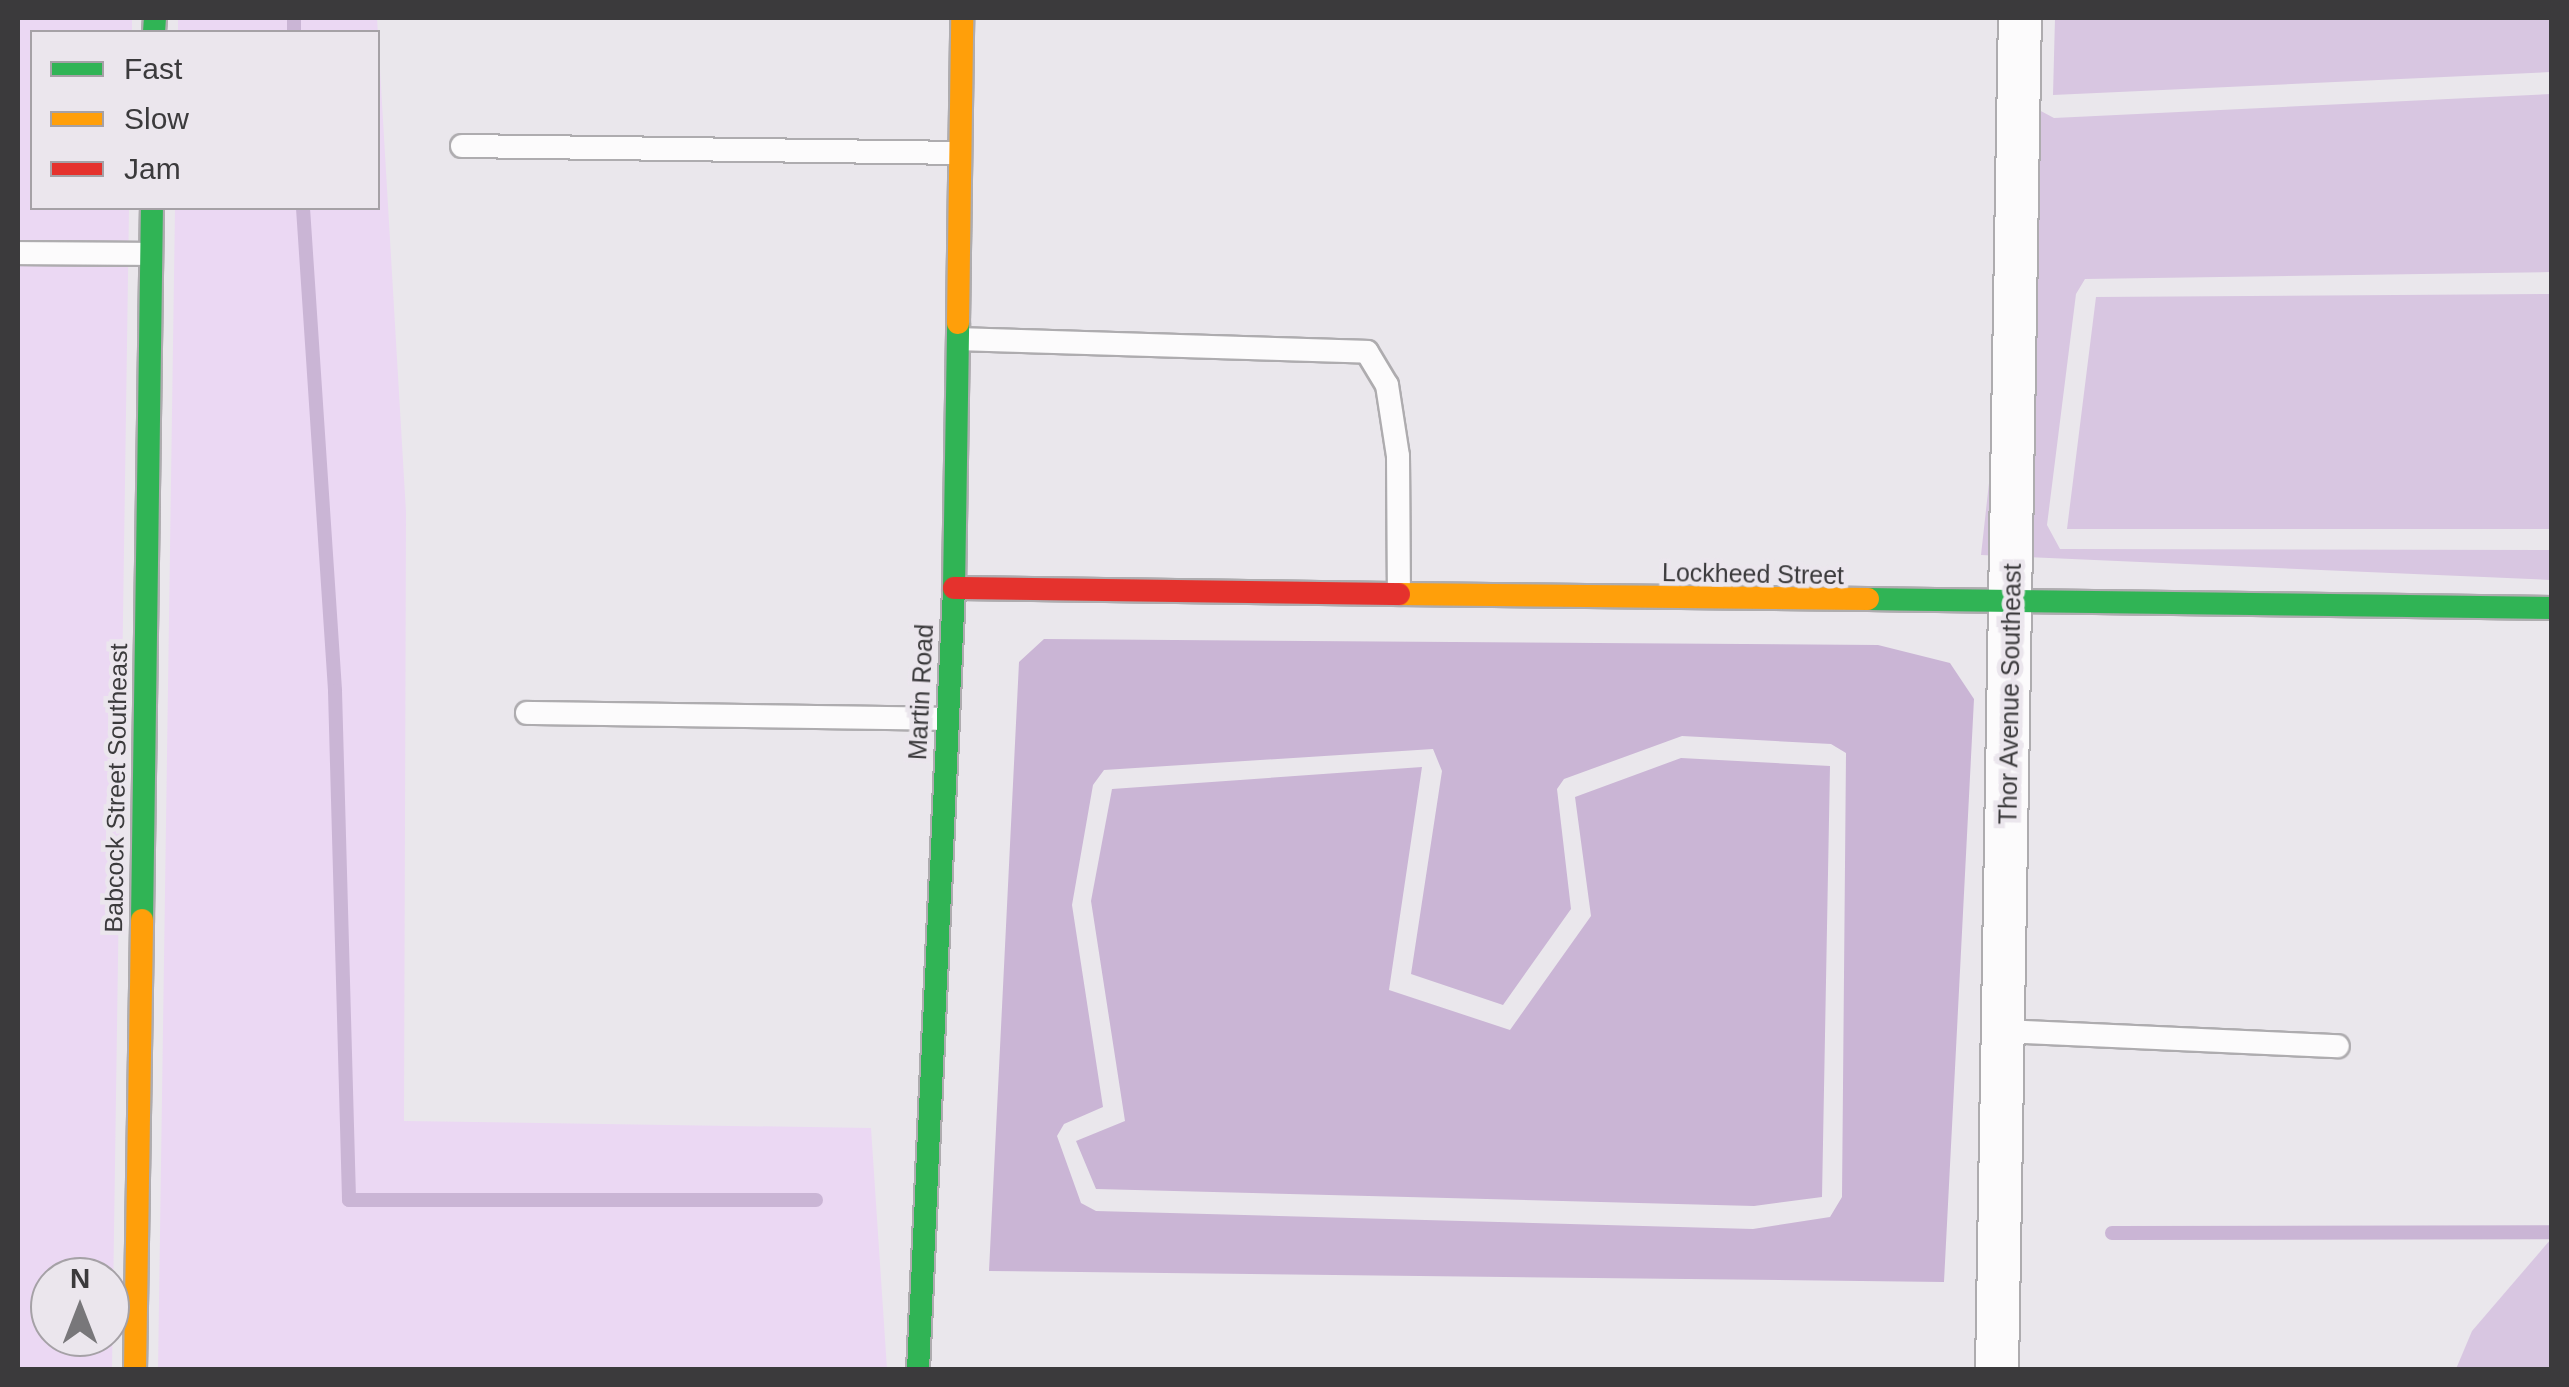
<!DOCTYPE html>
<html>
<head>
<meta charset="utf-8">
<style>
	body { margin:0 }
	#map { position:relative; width:2569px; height:1387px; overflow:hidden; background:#eae7ec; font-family:Arial,sans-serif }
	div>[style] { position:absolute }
	.green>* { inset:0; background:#ebd8f3 }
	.forest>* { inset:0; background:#d8c6e1 }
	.water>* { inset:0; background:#cab5d5 }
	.stream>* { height:14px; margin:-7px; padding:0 7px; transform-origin:7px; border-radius:7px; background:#cab5d5 }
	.roads { filter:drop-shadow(2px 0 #aeacaf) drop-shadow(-2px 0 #aeacaf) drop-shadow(0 2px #aeacaf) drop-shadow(0 -2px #aeacaf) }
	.lane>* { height:22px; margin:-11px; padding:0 11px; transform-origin:11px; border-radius:11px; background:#fcfbfc }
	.street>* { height:42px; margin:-21px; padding:0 21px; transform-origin:21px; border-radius:21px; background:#fcfbfc }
	.fast>* { height:22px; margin:-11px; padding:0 11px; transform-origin:11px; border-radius:11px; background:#30b455 }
	.slow>* { height:22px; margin:-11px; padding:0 11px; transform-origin:11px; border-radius:11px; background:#ff9f0a }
	.jam>* { height:22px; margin:-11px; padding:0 11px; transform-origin:11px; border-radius:11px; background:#e5322d }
	span { translate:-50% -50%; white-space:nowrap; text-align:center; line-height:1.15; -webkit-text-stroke:9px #ebe6ed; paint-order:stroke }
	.street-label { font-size:25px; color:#3b3a3c }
	.frame { position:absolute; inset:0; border:20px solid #3b3a3c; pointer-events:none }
	.legend { position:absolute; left:30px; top:30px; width:350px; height:180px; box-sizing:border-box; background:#ebe6ed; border:2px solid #a5a1a6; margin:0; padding:12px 18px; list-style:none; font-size:30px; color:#3b3a3c }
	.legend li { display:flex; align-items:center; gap:20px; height:50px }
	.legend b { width:50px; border:2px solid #a5a1a6 }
	.north { position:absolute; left:30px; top:1257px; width:100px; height:100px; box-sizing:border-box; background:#ebe6ed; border:2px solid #a5a1a6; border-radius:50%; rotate:0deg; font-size:28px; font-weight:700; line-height:40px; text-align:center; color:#3b3a3c }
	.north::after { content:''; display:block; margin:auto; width:35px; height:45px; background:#78777a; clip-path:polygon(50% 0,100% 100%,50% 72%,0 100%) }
</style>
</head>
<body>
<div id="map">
	<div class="green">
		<i style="clip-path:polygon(evenodd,18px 18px,132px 18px,132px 32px,32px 32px,32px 208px,129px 208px,112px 1369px,18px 1369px,18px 18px,50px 1277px,110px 1277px,110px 1337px,50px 1337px,50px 1277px)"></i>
		<i style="clip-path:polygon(178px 18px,377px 18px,406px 512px,404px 1121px,871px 1128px,887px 1369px,158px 1370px,175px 208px,378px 208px,378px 32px,178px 32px)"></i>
	</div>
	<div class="forest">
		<i style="clip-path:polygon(2055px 18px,2551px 18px,2551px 72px,2053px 95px)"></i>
		<i style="clip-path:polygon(2034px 78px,2037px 109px,2054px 118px,2551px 94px,2551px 272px,2085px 279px,2076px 294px,2047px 525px,2060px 549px,2551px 550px,2551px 580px,1981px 555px)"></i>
		<i style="clip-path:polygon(2551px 294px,2551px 529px,2067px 529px,2096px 297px)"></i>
		<i style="clip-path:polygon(2551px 1239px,2551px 1369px,2456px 1369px,2472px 1331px)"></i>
	</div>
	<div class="water">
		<i style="clip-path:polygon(evenodd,1044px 639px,1878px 645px,1950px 663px,1974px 699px,1944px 1282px,989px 1271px,1019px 662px,1044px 639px,1682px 736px,1831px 744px,1846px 753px,1842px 1197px,1830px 1217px,1753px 1229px,1096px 1211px,1081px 1203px,1057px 1136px,1064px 1124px,1103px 1107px,1072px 905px,1093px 785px,1104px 770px,1433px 749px,1442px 771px,1411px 974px,1503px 1005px,1571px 909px,1557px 789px,1564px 779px,1682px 736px)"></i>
		<i style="clip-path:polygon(1681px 758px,1830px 766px,1822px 1197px,1754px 1206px,1096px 1189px,1076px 1141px,1125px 1121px,1091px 901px,1112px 789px,1422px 767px,1389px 990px,1510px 1030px,1591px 916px,1575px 797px)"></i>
	</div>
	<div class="stream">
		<i style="left:294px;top:18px;width:14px;rotate:90deg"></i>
		<i style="left:303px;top:208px;width:484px;rotate:86.2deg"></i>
		<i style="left:335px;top:691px;width:509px;rotate:88.42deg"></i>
		<i style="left:349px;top:1200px;width:467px"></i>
		<i style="left:2112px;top:1233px;width:440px;rotate:-0.1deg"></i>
	</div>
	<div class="roads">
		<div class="lane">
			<i style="left:462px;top:146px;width:498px;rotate:0.8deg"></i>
			<i style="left:18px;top:253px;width:133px;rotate:0.4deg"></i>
			<i style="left:960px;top:339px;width:407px;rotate:1.8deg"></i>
			<i style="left:1367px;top:352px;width:39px;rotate:59deg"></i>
			<i style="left:1387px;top:385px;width:72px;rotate:81.2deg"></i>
			<i style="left:1398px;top:456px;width:138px;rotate:89.6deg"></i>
			<i style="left:527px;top:713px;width:419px;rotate:0.8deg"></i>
			<i style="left:2003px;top:1031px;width:335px;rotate:2.6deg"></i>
		</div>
		<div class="street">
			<i style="left:1997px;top:1370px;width:1352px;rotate:-89.03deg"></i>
		</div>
		<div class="fast">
			<i style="left:154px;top:32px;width:14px;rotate:-86deg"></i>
			<i style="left:1868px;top:599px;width:684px;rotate:0.75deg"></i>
			<i style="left:142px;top:920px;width:712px;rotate:-89.2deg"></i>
			<i style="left:918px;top:1370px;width:783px;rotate:-87.36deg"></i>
			<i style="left:954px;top:588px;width:265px;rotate:-89.1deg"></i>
		</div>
		<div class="slow">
			<i style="left:958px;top:323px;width:305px;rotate:-89.2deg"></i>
			<i style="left:1399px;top:594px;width:469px;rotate:0.6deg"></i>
			<i style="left:135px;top:1370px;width:450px;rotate:-89.1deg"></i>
		</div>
		<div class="jam">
			<i style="left:954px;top:588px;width:445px;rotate:0.8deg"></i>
		</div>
	</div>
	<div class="street-label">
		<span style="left:1753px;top:574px;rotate:1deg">Lockheed Street</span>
		<span style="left:921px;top:692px;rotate:-87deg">Martin Road</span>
		<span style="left:2010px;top:694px;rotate:-89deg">Thor Avenue Southeast</span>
		<span style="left:116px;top:788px;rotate:-89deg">Babcock Street Southeast</span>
	</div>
	<div class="frame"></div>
	<ul class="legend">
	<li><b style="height:12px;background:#30b455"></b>Fast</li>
	<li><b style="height:12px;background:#ff9f0a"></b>Slow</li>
	<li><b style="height:12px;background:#e5322d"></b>Jam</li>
	</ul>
	<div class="north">N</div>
</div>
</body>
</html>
